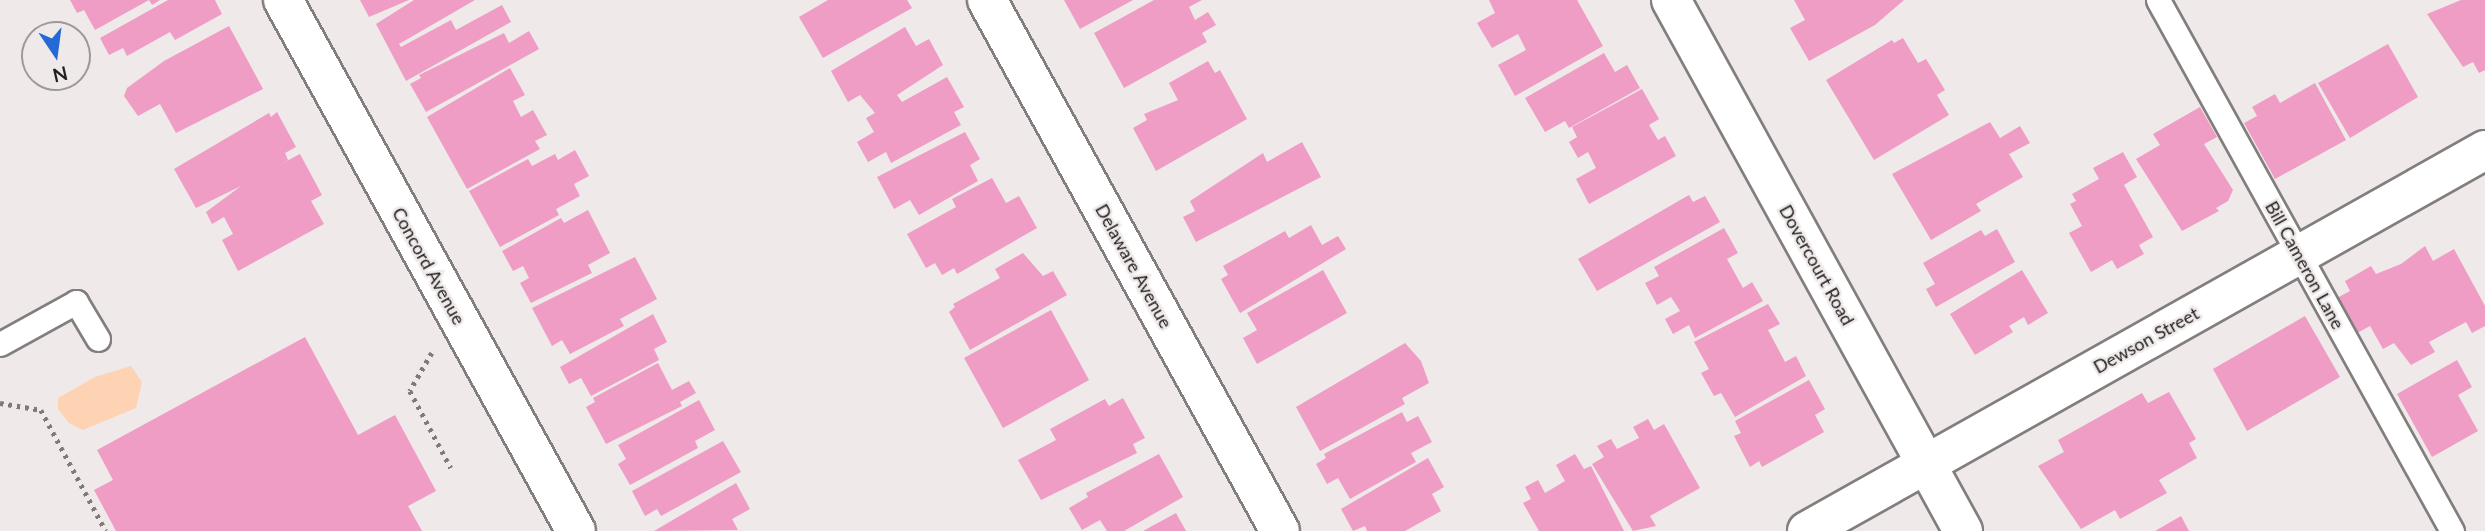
<!DOCTYPE html>
<html>
<head>
<meta charset="utf-8">
<style>
	body { margin:0 }
	#map { position:relative; width:2485px; height:531px; overflow:hidden; background:#efe9e9; font-family:Lato,sans-serif }
	div>[style] { position:absolute }
	.green>* { inset:0; background:#fdd3b4 }
	.building>* { inset:0; background:#ef9dc4 }
	.path>* { height:4.5px; margin-top:-2.25px; transform-origin:0; background:repeating-linear-gradient(90deg,#7e7a7a 0 3.5px,transparent 0 8.5px) }
	.roads { filter:drop-shadow(2px 0 #837e7e) drop-shadow(-2px 0 #837e7e) drop-shadow(0 2px #837e7e) drop-shadow(0 -2px #837e7e) }
	.service>* { height:23px; margin:-11.5px; padding:0 11.5px; transform-origin:11.5px; border-radius:11.5px; background:#fff }
	.minor>* { height:38px; margin:-19px; padding:0 19px; transform-origin:19px; border-radius:19px; background:#fff }
	.tertiary>* { height:38px; margin:-19px; padding:0 19px; transform-origin:19px; border-radius:19px; background:#fff }
	span { translate:-50% -50%; white-space:nowrap; text-align:center; line-height:1.15; -webkit-text-stroke:5px #efe9e9; paint-order:stroke }
	.street-label { font-size:18px; color:#222020 }
	.north { position:absolute; left:21px; top:21px; width:70px; height:70px; box-sizing:border-box; background:#efe9e9; border:2px solid #9d9999; border-radius:50%; rotate:167deg; font-size:19px; font-weight:700; line-height:28px; text-align:center; color:#222020 }
	.north::after { content:''; display:block; margin:auto; width:24px; height:32px; background:#2469d5; clip-path:polygon(50% 0,100% 100%,50% 72%,0 100%) }
</style>
</head>
<body>
<div id="map">
	<div class="green">
		<i style="clip-path:polygon(131px 366px,142px 382px,136px 408px,83px 430px,69px 423px,58px 409px,58px 398px,95px 377px)"></i>
	</div>
	<div class="building">
		<i style="clip-path:polygon(70px 0,160px 0,152px 5px,149px 0,95px 30px,84px 10px,77px 13px)"></i>
		<i style="clip-path:polygon(168px 0,215px 0,222px 14px,175px 40px,170px 32px,127px 56px,123px 48px,109px 55px,100px 38px)"></i>
		<i style="clip-path:polygon(360px 0,409px 0,369px 17px)"></i>
		<i style="clip-path:polygon(414px 0,475px 0,399px 44px,401px 47px,451px 20px,456px 30px,502px 5px,511px 22px,406px 81px,376px 24px)"></i>
		<i style="clip-path:polygon(828px 0,907px 0,912px 8px,823px 58px,799px 17px)"></i>
		<i style="clip-path:polygon(1064px 0,1133px 0,1080px 29px)"></i>
		<i style="clip-path:polygon(1154px 0,1202px 0,1189px 7px,1195px 20px,1208px 12px,1216px 25px,1202px 33px,1207px 42px,1124px 88px,1094px 33px)"></i>
		<i style="clip-path:polygon(1489px 0,1577px 0,1603px 46px,1515px 96px,1498px 65px,1526px 50px,1518px 34px,1492px 48px,1477px 23px,1495px 13px)"></i>
		<i style="clip-path:polygon(1794px 0,1904px 0,1875px 25px,1809px 61px,1790px 28px,1805px 20px)"></i>
		<i style="clip-path:polygon(2461px 0,2485px 0,2485px 70px,2479px 73px,2473px 62px,2463px 67px,2427px 14px)"></i>
		<i style="clip-path:polygon(229px 26px,263px 89px,176px 133px,160px 104px,138px 116px,124px 96px,127px 88px,164px 61px)"></i>
		<i style="clip-path:polygon(905px 27px,916px 46px,929px 39px,943px 65px,897px 95px,902px 102px,947px 77px,964px 107px,954px 112px,961px 125px,891px 163px,886px 152px,868px 162px,857px 142px,874px 132px,866px 118px,875px 113px,860px 95px,848px 102px,831px 71px)"></i>
		<i style="clip-path:polygon(529px 31px,539px 49px,426px 112px,410px 84px,421px 78px,419px 75px,504px 33px,509px 43px)"></i>
		<i style="clip-path:polygon(1903px 38px,1918px 63px,1926px 59px,1945px 90px,1937px 95px,1949px 115px,1874px 160px,1826px 80px,1892px 40px,1894px 43px)"></i>
		<i style="clip-path:polygon(2388px 44px,2418px 97px,2350px 138px,2318px 83px)"></i>
		<i style="clip-path:polygon(1604px 53px,1615px 72px,1627px 65px,1640px 88px,1569px 128px,1565px 121px,1545px 132px,1525px 98px)"></i>
		<i style="clip-path:polygon(1208px 61px,1215px 73px,1220px 70px,1247px 119px,1156px 171px,1133px 128px,1147px 120px,1144px 114px,1178px 100px,1169px 83px)"></i>
		<i style="clip-path:polygon(510px 68px,525px 95px,513px 101px,521px 117px,533px 110px,547px 135px,535px 141px,540px 149px,467px 189px,427px 117px)"></i>
		<i style="clip-path:polygon(2315px 83px,2346px 140px,2275px 179px,2244px 123px,2257px 116px,2252px 107px,2275px 94px,2280px 103px)"></i>
		<i style="clip-path:polygon(1642px 89px,1659px 119px,1649px 125px,1658px 140px,1665px 136px,1676px 156px,1589px 204px,1576px 179px,1596px 168px,1588px 152px,1578px 158px,1569px 142px,1577px 137px,1572px 127px)"></i>
		<i style="clip-path:polygon(2200px 107px,2217px 137px,2204px 144px,2233px 190px,2228px 201px,2216px 208px,2219px 211px,2182px 231px,2136px 159px,2160px 145px,2153px 134px)"></i>
		<i style="clip-path:polygon(277px 112px,296px 147px,285px 153px,288px 160px,279px 165px,300px 154px,322px 195px,311px 201px,324px 224px,238px 271px,222px 240px,233px 234px,224px 217px,212px 224px,206px 212px,241px 186px,196px 208px,174px 169px,269px 113px,271px 117px)"></i>
		<i style="clip-path:polygon(1990px 122px,2000px 138px,2020px 126px,2030px 143px,2009px 154px,2023px 177px,1976px 204px,1981px 211px,1931px 240px,1892px 174px)"></i>
		<i style="clip-path:polygon(965px 132px,980px 159px,970px 165px,978px 181px,919px 215px,910px 200px,894px 209px,877px 177px)"></i>
		<i style="clip-path:polygon(1302px 142px,1321px 177px,1196px 242px,1183px 217px,1195px 211px,1190px 201px,1263px 153px,1267px 162px)"></i>
		<i style="clip-path:polygon(575px 150px,589px 176px,574px 184px,580px 196px,556px 209px,559px 215px,500px 247px,469px 191px,528px 159px,532px 166px,555px 154px,558px 160px)"></i>
		<i style="clip-path:polygon(2123px 152px,2137px 177px,2124px 185px,2153px 237px,2139px 245px,2144px 254px,2117px 269px,2112px 260px,2091px 272px,2069px 233px,2082px 226px,2070px 204px,2076px 201px,2072px 194px,2099px 179px,2093px 168px)"></i>
		<i style="clip-path:polygon(992px 178px,1006px 203px,1019px 196px,1037px 228px,957px 274px,954px 268px,942px 275px,935px 263px,926px 268px,907px 234px,956px 207px,952px 199px)"></i>
		<i style="clip-path:polygon(1689px 195px,1693px 202px,1705px 196px,1720px 222px,1597px 291px,1578px 259px)"></i>
		<i style="clip-path:polygon(588px 210px,610px 253px,588px 265px,592px 273px,531px 303px,520px 283px,529px 278px,523px 266px,513px 271px,502px 251px,561px 218px,564px 223px)"></i>
		<i style="clip-path:polygon(1311px 225px,1322px 245px,1338px 236px,1346px 249px,1240px 313px,1221px 279px,1228px 275px,1223px 266px,1285px 231px,1289px 238px)"></i>
		<i style="clip-path:polygon(1724px 228px,1738px 253px,1727px 259px,1743px 288px,1752px 282px,1763px 301px,1695px 338px,1689px 325px,1673px 334px,1665px 319px,1680px 311px,1671px 297px,1657px 305px,1645px 283px,1659px 276px,1654px 267px)"></i>
		<i style="clip-path:polygon(1997px 229px,2015px 262px,1936px 307px,1926px 289px,1935px 284px,1923px 263px,1981px 230px,1985px 236px)"></i>
		<i style="clip-path:polygon(2425px 246px,2433px 261px,2454px 249px,2485px 306px,2485px 326px,2472px 333px,2466px 322px,2429px 342px,2435px 352px,2411px 365px,2394px 343px,2383px 349px,2370px 326px,2357px 333px,2337px 298px,2350px 291px,2345px 281px,2371px 266px,2376px 274px,2401px 264px)"></i>
		<i style="clip-path:polygon(1023px 253px,1043px 276px,1053px 271px,1067px 295px,970px 350px,949px 312px,955px 307px,953px 304px,1000px 278px,995px 269px)"></i>
		<i style="clip-path:polygon(635px 257px,657px 299px,620px 319px,624px 326px,570px 354px,562px 340px,552px 346px,532px 308px)"></i>
		<i style="clip-path:polygon(1323px 270px,1347px 313px,1257px 364px,1243px 338px,1257px 330px,1247px 313px)"></i>
		<i style="clip-path:polygon(2022px 270px,2048px 313px,2028px 325px,2024px 317px,2009px 326px,2013px 332px,1975px 355px,1950px 314px)"></i>
		<i style="clip-path:polygon(1768px 304px,1780px 324px,1768px 330px,1785px 362px,1796px 356px,1806px 376px,1735px 417px,1721px 393px,1714px 396px,1701px 373px,1709px 369px,1694px 342px)"></i>
		<i style="clip-path:polygon(1051px 310px,1089px 380px,1003px 428px,964px 358px)"></i>
		<i style="clip-path:polygon(653px 314px,667px 342px,654px 349px,659px 360px,591px 396px,581px 378px,569px 384px,560px 367px)"></i>
		<i style="clip-path:polygon(2305px 316px,2340px 377px,2247px 431px,2213px 369px)"></i>
		<i style="clip-path:polygon(305px 337px,358px 435px,395px 415px,436px 491px,408px 506px,422px 531px,116px 531px,94px 490px,113px 480px,97px 450px)"></i>
		<i style="clip-path:polygon(1405px 343px,1421px 361px,1429px 383px,1402px 398px,1405px 404px,1320px 451px,1296px 407px)"></i>
		<i style="clip-path:polygon(2457px 360px,2472px 387px,2458px 395px,2478px 431px,2432px 457px,2397px 394px)"></i>
		<i style="clip-path:polygon(658px 363px,672px 390px,689px 381px,696px 393px,680px 402px,682px 406px,606px 444px,586px 407px,595px 402px,593px 398px)"></i>
		<i style="clip-path:polygon(1809px 380px,1825px 409px,1815px 415px,1824px 432px,1762px 467px,1759px 461px,1750px 467px,1734px 436px,1741px 433px,1735px 421px)"></i>
		<i style="clip-path:polygon(2169px 392px,2196px 439px,2189px 443px,2197px 458px,2159px 480px,2167px 493px,2120px 519px,2115px 510px,2081px 529px,2038px 466px,2064px 452px,2058px 440px,2142px 393px,2148px 403px)"></i>
		<i style="clip-path:polygon(1123px 398px,1145px 438px,1133px 444px,1137px 453px,1041px 500px,1018px 460px,1056px 440px,1050px 429px,1105px 399px,1109px 406px)"></i>
		<i style="clip-path:polygon(699px 400px,715px 430px,695px 441px,698px 448px,630px 485px,618px 464px,626px 459px,618px 445px)"></i>
		<i style="clip-path:polygon(1402px 412px,1407px 422px,1418px 416px,1432px 442px,1411px 453px,1416px 462px,1350px 499px,1338px 478px,1327px 484px,1316px 464px,1326px 458px,1324px 454px)"></i>
		<i style="clip-path:polygon(1648px 419px,1654px 430px,1664px 424px,1700px 488px,1650px 516px,1656px 526px,1633px 531px,1592px 464px,1604px 457px,1597px 446px,1611px 439px,1617px 449px,1639px 438px,1633px 427px)"></i>
		<i style="clip-path:polygon(723px 441px,741px 472px,661px 516px,657px 509px,645px 516px,632px 491px)"></i>
		<i style="clip-path:polygon(1159px 454px,1183px 497px,1124px 531px,1107px 531px,1100px 520px,1082px 530px,1069px 508px,1088px 497px,1086px 493px)"></i>
		<i style="clip-path:polygon(1575px 454px,1584px 469px,1591px 466px,1624px 531px,1539px 531px,1523px 503px,1531px 499px,1525px 487px,1538px 480px,1545px 493px,1565px 481px,1556px 465px)"></i>
		<i style="clip-path:polygon(1428px 458px,1444px 487px,1432px 494px,1441px 511px,1405px 531px,1367px 531px,1365px 526px,1353px 531px,1341px 509px)"></i>
		<i style="clip-path:polygon(736px 483px,750px 509px,732px 519px,738px 530px,654px 531px)"></i>
		<i style="clip-path:polygon(1176px 513px,1186px 531px,1143px 531px)"></i>
		<i style="clip-path:polygon(2181px 516px,2189px 531px,2155px 531px)"></i>
	</div>
	<div class="path">
		<i style="left:432px;top:353px;width:44px;rotate:120.1deg"></i>
		<i style="left:410px;top:391px;width:87px;rotate:62deg"></i>
		<i style="left:0;top:403px;width:42px;rotate:9.7deg"></i>
		<i style="left:41px;top:410px;width:137px;rotate:61.8deg"></i>
	</div>
	<div class="roads">
		<div class="service">
			<i style="left:2158px;top:0;width:607px;rotate:61.03deg"></i>
			<i style="left:0;top:344px;width:87px;rotate:-28.9deg"></i>
			<i style="left:76px;top:302px;width:43px;rotate:59.3deg"></i>
		</div>
		<div class="minor">
			<i style="left:283px;top:0;width:606px;rotate:61.11deg"></i>
			<i style="left:987px;top:0;width:606px;rotate:61.11deg"></i>
			<i style="left:1807px;top:531px;width:778px;rotate:-29.33deg"></i>
		</div>
		<div class="tertiary">
			<i style="left:1671px;top:0;width:606px;rotate:61.19deg"></i>
		</div>
	</div>
	<div class="street-label">
		<span style="left:1817px;top:265px;rotate:61deg">Dovercourt Road</span>
		<span style="left:2305px;top:265px;rotate:61deg">Bill Cameron Lane</span>
		<span style="left:429px;top:266px;rotate:61deg">Concord Avenue</span>
		<span style="left:1134px;top:266px;rotate:61deg">Delaware Avenue</span>
		<span style="left:2146px;top:340px;rotate:-29deg">Dewson Street</span>
	</div>
	<div class="north">N</div>
</div>
</body>
</html>
